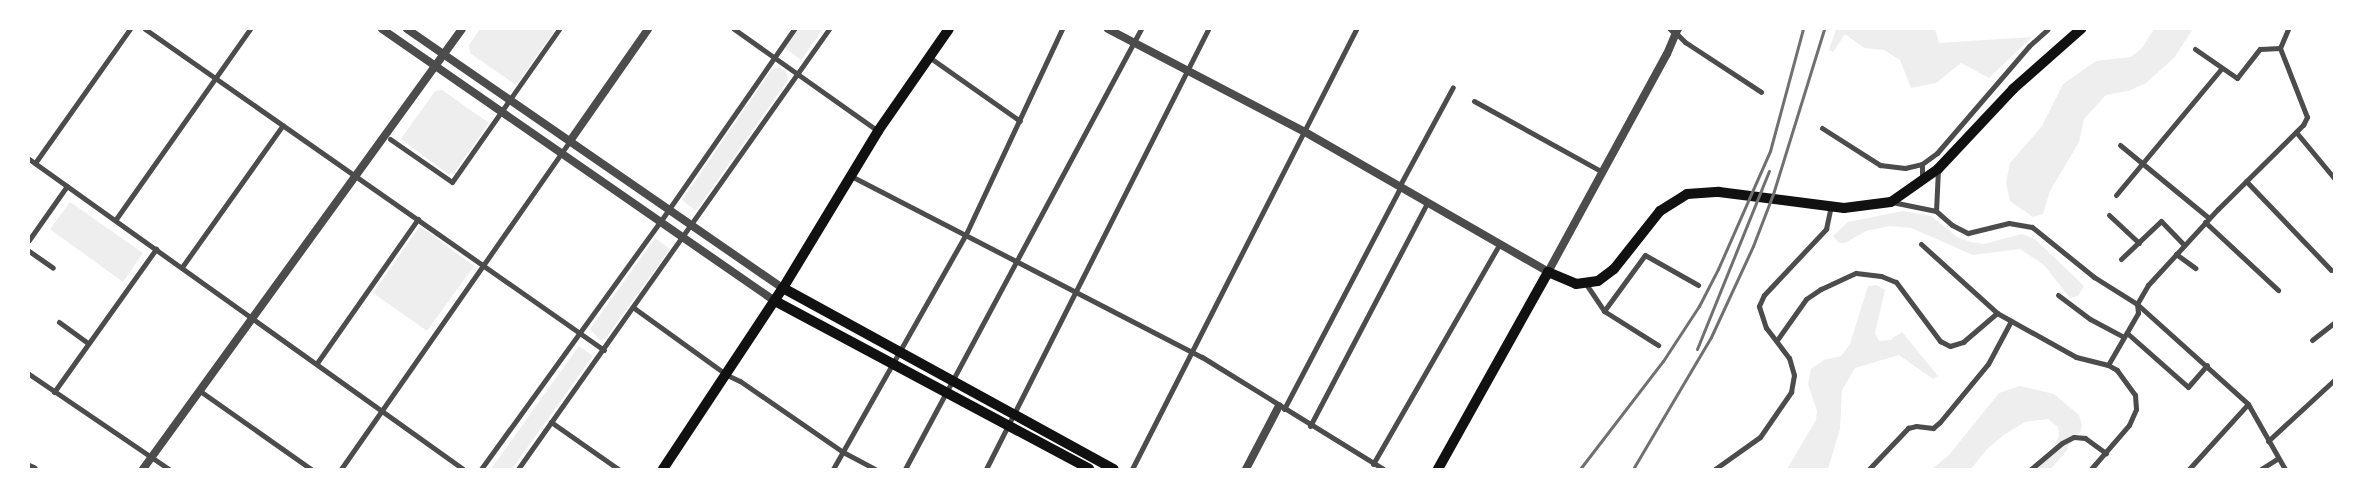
<!DOCTYPE html>
<html>
<head>
<meta charset="utf-8">
<style>
	body { margin:0 }
	#map { position:relative; width:2363px; height:498px; overflow:hidden; background:#fff; font-family:"Noto Serif",serif }
	div>[style] { position:absolute }
	.green>* { inset:0; background:#eee }
	.minor>* { height:5px; margin:-2.5px; padding:0 2.5px; transform-origin:2.5px; border-radius:2.5px; background:#4c4c4c }
	.tertiary>* { height:8px; margin:-4px; padding:0 4px; transform-origin:4px; border-radius:4px; background:#4c4c4c }
	.primary>* { height:10px; margin:-5px; padding:0 5px; transform-origin:5px; border-radius:5px; background:#111 }
	.trunk>* { height:10px; margin:-5px; padding:0 5px; transform-origin:5px; border-radius:5px; background:#111 }
	.rail>* { height:3px; margin:-1.5px; padding:0 1.5px; transform-origin:1.5px; border-radius:1.5px; background:#707070 }
	span { translate:-50% -50%; white-space:nowrap; text-align:center; line-height:1.15; -webkit-text-stroke:4px #fff; paint-order:stroke }
	.frame { position:absolute; inset:0; border:30px solid #fff; pointer-events:none }
</style>
</head>
<body>
<div id="map">
	<div class="green">
		<i style="clip-path:polygon(480px 29px,552px 29px,553px 33px,516px 85px,470px 53px,469px 45px)"></i>
		<i style="clip-path:polygon(798px 29px,823px 29px,801px 60px,785px 48px)"></i>
		<i style="clip-path:polygon(1836px 29px,1935px 29px,1939px 43px,2032px 37px,1989px 78px,1961px 63px,1936px 83px,1911px 88px,1900px 60px,1884px 50px,1864px 48px,1845px 34px,1833px 52px,1829px 50px)"></i>
		<i style="clip-path:polygon(2154px 29px,2193px 29px,2174px 58px,2146px 83px,2128px 91px,2106px 95px,2084px 119px,2079px 142px,2050px 191px,2043px 214px,2033px 217px,2010px 201px,2006px 183px,2010px 163px,2042px 126px,2063px 84px,2096px 61px,2131px 57px,2142px 48px)"></i>
		<i style="clip-path:polygon(780px 68px,786px 71px,788px 80px,696px 211px,682px 200px,772px 69px)"></i>
		<i style="clip-path:polygon(442px 90px,489px 123px,454px 173px,448px 174px,401px 139px,435px 91px)"></i>
		<i style="clip-path:polygon(70px 202px,143px 253px,123px 282px,50px 229px)"></i>
		<i style="clip-path:polygon(1903px 211px,1931px 216px,1957px 237px,1971px 242px,1984px 244px,2022px 234px,2035px 239px,2084px 286px,2078px 296px,2070px 298px,2044px 265px,2020px 249px,1973px 255px,1911px 228px,1890px 226px,1866px 231px,1845px 243px,1839px 243px,1833px 236px,1848px 222px)"></i>
		<i style="clip-path:polygon(420px 226px,474px 266px,427px 331px,373px 293px)"></i>
		<i style="clip-path:polygon(655px 238px,670px 249px,605px 339px,600px 340px,590px 329px)"></i>
		<i style="clip-path:polygon(1876px 285px,1885px 290px,1875px 333px,1879px 341px,1890px 340px,1902px 332px,1938px 376px,1933px 379px,1899px 355px,1855px 368px,1842px 390px,1840px 429px,1828px 469px,1787px 469px,1816px 420px,1817px 411px,1808px 384px,1811px 369px,1824px 360px,1841px 356px,1850px 344px,1868px 286px)"></i>
		<i style="clip-path:polygon(579px 346px,593px 356px,512px 469px,491px 469px)"></i>
		<i style="clip-path:polygon(2020px 386px,2054px 394px,2079px 415px,2082px 425px,2080px 433px,2070px 440px,2067px 450px,2051px 469px,2033px 469px,2053px 448px,2059px 436px,2058px 427px,2048px 419px,2025px 422px,2005px 434px,1987px 449px,1971px 469px,1932px 469px,1949px 455px,1999px 393px)"></i>
	</div>
	<div class="minor">
		<i style="left:145px;top:29px;width:560px;rotate:34.97deg"></i>
		<i style="left:734px;top:29px;width:176px;rotate:35.3deg"></i>
		<i style="left:1679px;top:29px;width:5px;rotate:127deg"></i>
		<i style="left:1676px;top:33px;width:13px;rotate:45deg"></i>
		<i style="left:1685px;top:42px;width:91px;rotate:33.3deg"></i>
		<i style="left:2195px;top:49px;width:51px;rotate:34.6deg"></i>
		<i style="left:2237px;top:78px;width:37px;rotate:-52deg"></i>
		<i style="left:2260px;top:49px;width:20px;rotate:-3deg"></i>
		<i style="left:929px;top:57px;width:111px;rotate:35.1deg"></i>
		<i style="left:1474px;top:101px;width:145px;rotate:28.9deg"></i>
		<i style="left:1822px;top:128px;width:69px;rotate:32.5deg"></i>
		<i style="left:1880px;top:165px;width:25px;rotate:7deg"></i>
		<i style="left:1905px;top:168px;width:17px;rotate:-13deg"></i>
		<i style="left:1922px;top:164px;width:19px;rotate:-36deg"></i>
		<i style="left:1937px;top:153px;width:141px;rotate:-49.3deg"></i>
		<i style="left:2029px;top:46px;width:25px;rotate:-42deg"></i>
		<i style="left:2296px;top:132px;width:60px;rotate:50.4deg"></i>
		<i style="left:390px;top:139px;width:75px;rotate:34.7deg"></i>
		<i style="left:452px;top:182px;width:187px;rotate:-55deg"></i>
		<i style="left:2120px;top:145px;width:115px;rotate:39.4deg"></i>
		<i style="left:29px;top:159px;width:533px;rotate:35.54deg"></i>
		<i style="left:35px;top:163px;width:164px;rotate:-54.7deg"></i>
		<i style="left:1938px;top:169px;width:42px;rotate:92.7deg"></i>
		<i style="left:1936px;top:211px;width:21px;rotate:41deg"></i>
		<i style="left:1952px;top:225px;width:18px;rotate:27deg"></i>
		<i style="left:1968px;top:233px;width:42px;rotate:-13.7deg"></i>
		<i style="left:2009px;top:223px;width:23px;rotate:10deg"></i>
		<i style="left:2032px;top:227px;width:80px;rotate:38.9deg"></i>
		<i style="left:2094px;top:277px;width:51px;rotate:32.1deg"></i>
		<i style="left:2137px;top:304px;width:149px;rotate:42deg"></i>
		<i style="left:2248px;top:404px;width:75px;rotate:60.4deg"></i>
		<i style="left:851px;top:176px;width:395px;rotate:27.3deg"></i>
		<i style="left:1202px;top:357px;width:213px;rotate:31.7deg"></i>
		<i style="left:1922px;top:181px;width:17px;rotate:-90deg"></i>
		<i style="left:2246px;top:181px;width:123px;rotate:46.3deg"></i>
		<i style="left:1400px;top:185px;width:111px;rotate:-61.6deg"></i>
		<i style="left:2116px;top:195px;width:165px;rotate:-50.2deg"></i>
		<i style="left:1892px;top:202px;width:45px;rotate:11.6deg"></i>
		<i style="left:2109px;top:215px;width:41px;rotate:43deg"></i>
		<i style="left:116px;top:219px;width:232px;rotate:-54.8deg"></i>
		<i style="left:2205px;top:222px;width:100px;rotate:43deg"></i>
		<i style="left:29px;top:240px;width:66px;rotate:-54.9deg"></i>
		<i style="left:1921px;top:244px;width:103px;rotate:42.2deg"></i>
		<i style="left:1997px;top:313px;width:90px;rotate:29.1deg"></i>
		<i style="left:2076px;top:357px;width:33px;rotate:14deg"></i>
		<i style="left:2108px;top:365px;width:60px;rotate:-60deg"></i>
		<i style="left:2138px;top:313px;width:9px;rotate:-96deg"></i>
		<i style="left:2137px;top:304px;width:22px;rotate:-60deg"></i>
		<i style="left:2148px;top:285px;width:103px;rotate:-47.4deg"></i>
		<i style="left:2218px;top:209px;width:120px;rotate:-44.7deg"></i>
		<i style="left:2303px;top:125px;width:9px;rotate:-63deg"></i>
		<i style="left:2307px;top:117px;width:74px;rotate:-111.4deg"></i>
		<i style="left:2280px;top:48px;width:21px;rotate:-67deg"></i>
		<i style="left:29px;top:251px;width:29px;rotate:35deg"></i>
		<i style="left:2176px;top:254px;width:24px;rotate:36deg"></i>
		<i style="left:2121px;top:259px;width:55px;rotate:-43.5deg"></i>
		<i style="left:2161px;top:221px;width:33px;rotate:46deg"></i>
		<i style="left:182px;top:267px;width:174px;rotate:-54.6deg"></i>
		<i style="left:1586px;top:284px;width:32px;rotate:56deg"></i>
		<i style="left:1604px;top:311px;width:64px;rotate:32.2deg"></i>
		<i style="left:2058px;top:295px;width:40px;rotate:37deg"></i>
		<i style="left:2090px;top:319px;width:38px;rotate:28deg"></i>
		<i style="left:634px;top:308px;width:115px;rotate:35.8deg"></i>
		<i style="left:727px;top:375px;width:14px;rotate:25deg"></i>
		<i style="left:740px;top:381px;width:125px;rotate:34.6deg"></i>
		<i style="left:843px;top:452px;width:36px;rotate:28deg"></i>
		<i style="left:1604px;top:311px;width:69px;rotate:-53.8deg"></i>
		<i style="left:1645px;top:255px;width:61px;rotate:29.5deg"></i>
		<i style="left:59px;top:322px;width:36px;rotate:36deg"></i>
		<i style="left:2127px;top:333px;width:81px;rotate:41.5deg"></i>
		<i style="left:2188px;top:387px;width:29px;rotate:-49deg"></i>
		<i style="left:1777px;top:340px;width:50px;rotate:-54.7deg"></i>
		<i style="left:1806px;top:299px;width:18px;rotate:-34deg"></i>
		<i style="left:1821px;top:289px;width:38px;rotate:-25deg"></i>
		<i style="left:1856px;top:273px;width:25px;rotate:7deg"></i>
		<i style="left:1881px;top:276px;width:16px;rotate:22deg"></i>
		<i style="left:1896px;top:282px;width:74px;rotate:53.3deg"></i>
		<i style="left:1940px;top:341px;width:11px;rotate:27deg"></i>
		<i style="left:1950px;top:346px;width:14px;rotate:-17deg"></i>
		<i style="left:1963px;top:342px;width:45px;rotate:-40.5deg"></i>
		<i style="left:2312px;top:340px;width:28px;rotate:-38deg"></i>
		<i style="left:317px;top:363px;width:176px;rotate:-55deg"></i>
		<i style="left:29px;top:374px;width:169px;rotate:34.2deg"></i>
		<i style="left:200px;top:391px;width:136px;rotate:35.1deg"></i>
		<i style="left:54px;top:392px;width:176px;rotate:-54.5deg"></i>
		<i style="left:1284px;top:409px;width:252px;rotate:-62.3deg"></i>
		<i style="left:551px;top:422px;width:82px;rotate:35deg"></i>
		<i style="left:1310px;top:426px;width:254px;rotate:-62.3deg"></i>
		<i style="left:2268px;top:441px;width:90px;rotate:-42.7deg"></i>
		<i style="left:1373px;top:464px;width:255px;rotate:-60.1deg"></i>
		<i style="left:341px;top:469px;width:400px;rotate:-55.1deg"></i>
		<i style="left:481px;top:469px;width:305px;rotate:-54.1deg"></i>
		<i style="left:660px;top:222px;width:235px;rotate:-55.2deg"></i>
		<i style="left:518px;top:469px;width:539px;rotate:-54.75deg"></i>
		<i style="left:833px;top:469px;width:268px;rotate:-60.5deg"></i>
		<i style="left:965px;top:236px;width:229px;rotate:-64.9deg"></i>
		<i style="left:905px;top:469px;width:499px;rotate:-61.8deg"></i>
		<i style="left:986px;top:469px;width:493px;rotate:-63.2deg"></i>
		<i style="left:1132px;top:469px;width:494px;rotate:-63deg"></i>
		<i style="left:1715px;top:469px;width:55px;rotate:-35.4deg"></i>
		<i style="left:1760px;top:437px;width:55px;rotate:-55.4deg"></i>
		<i style="left:1791px;top:392px;width:17px;rotate:-80deg"></i>
		<i style="left:1794px;top:375px;width:18px;rotate:-106deg"></i>
		<i style="left:1789px;top:358px;width:38px;rotate:-127deg"></i>
		<i style="left:1766px;top:328px;width:23px;rotate:-108deg"></i>
		<i style="left:1759px;top:306px;width:12px;rotate:-66deg"></i>
		<i style="left:1764px;top:295px;width:91px;rotate:-46.8deg"></i>
		<i style="left:1826px;top:229px;width:24px;rotate:-78deg"></i>
		<i style="left:1869px;top:469px;width:57px;rotate:-46.4deg"></i>
		<i style="left:1908px;top:428px;width:8px;rotate:-14deg"></i>
		<i style="left:1916px;top:426px;width:17px;rotate:7deg"></i>
		<i style="left:1933px;top:428px;width:9px;rotate:-41deg"></i>
		<i style="left:1940px;top:422px;width:75px;rotate:-50.4deg"></i>
		<i style="left:1988px;top:364px;width:49px;rotate:-61.9deg"></i>
		<i style="left:2031px;top:469px;width:40px;rotate:-40deg"></i>
		<i style="left:2062px;top:443px;width:13px;rotate:-27deg"></i>
		<i style="left:2074px;top:437px;width:11px;rotate:5deg"></i>
		<i style="left:2085px;top:438px;width:26px;rotate:36deg"></i>
		<i style="left:2091px;top:469px;width:58px;rotate:-49.2deg"></i>
		<i style="left:2129px;top:425px;width:17px;rotate:-66deg"></i>
		<i style="left:2136px;top:409px;width:14px;rotate:-94deg"></i>
		<i style="left:2135px;top:395px;width:31px;rotate:-126deg"></i>
		<i style="left:2117px;top:370px;width:10px;rotate:-151deg"></i>
		<i style="left:2189px;top:469px;width:88px;rotate:-47.8deg"></i>
		<i style="left:2261px;top:469px;width:19px;rotate:-32deg"></i>
	</div>
	<div class="tertiary">
		<i style="left:382px;top:29px;width:478px;rotate:34.7deg"></i>
		<i style="left:407px;top:29px;width:457px;rotate:34.6deg"></i>
		<i style="left:1108px;top:29px;width:222px;rotate:27.6deg"></i>
		<i style="left:1305px;top:132px;width:280px;rotate:29.9deg"></i>
		<i style="left:1548px;top:272px;width:248px;rotate:-61.4deg"></i>
		<i style="left:1667px;top:54px;width:23px;rotate:-67deg"></i>
		<i style="left:1676px;top:33px;width:6px;rotate:-135deg"></i>
		<i style="left:570px;top:141px;width:136px;rotate:-55.1deg"></i>
		<i style="left:29px;top:467px;width:5px;rotate:22deg"></i>
		<i style="left:143px;top:469px;width:543px;rotate:-54.06deg"></i>
		<i style="left:1246px;top:469px;width:71px;rotate:-62.4deg"></i>
	</div>
	<div class="primary">
		<i style="left:783px;top:288px;width:184px;rotate:-58.8deg"></i>
		<i style="left:878px;top:131px;width:124px;rotate:-55.2deg"></i>
	</div>
	<div class="trunk">
		<i style="left:775px;top:301px;width:356px;rotate:28.1deg"></i>
		<i style="left:663px;top:469px;width:217px;rotate:-56.5deg"></i>
		<i style="left:783px;top:288px;width:377px;rotate:28.7deg"></i>
		<i style="left:1438px;top:469px;width:226px;rotate:-60.8deg"></i>
		<i style="left:1548px;top:272px;width:30px;rotate:23deg"></i>
		<i style="left:1576px;top:284px;width:22px;rotate:-8deg"></i>
		<i style="left:1598px;top:281px;width:20px;rotate:-37deg"></i>
		<i style="left:1614px;top:269px;width:74px;rotate:-51.6deg"></i>
		<i style="left:1660px;top:211px;width:32px;rotate:-32deg"></i>
		<i style="left:1687px;top:194px;width:32px;rotate:-4deg"></i>
		<i style="left:1719px;top:192px;width:126px;rotate:7.3deg"></i>
		<i style="left:1844px;top:208px;width:47px;rotate:-7.3deg"></i>
		<i style="left:1891px;top:202px;width:57px;rotate:-35.1deg"></i>
		<i style="left:1938px;top:169px;width:110px;rotate:-46.8deg"></i>
		<i style="left:2013px;top:89px;width:91px;rotate:-41.4deg"></i>
	</div>
	<div class="rail">
		<i style="left:1697px;top:349px;width:192px;rotate:-68deg"></i>
		<i style="left:1580px;top:469px;width:136px;rotate:-52.5deg"></i>
		<i style="left:1663px;top:361px;width:66px;rotate:-56.8deg"></i>
		<i style="left:1699px;top:306px;width:42px;rotate:-62.8deg"></i>
		<i style="left:1718px;top:269px;width:129px;rotate:-66.2deg"></i>
		<i style="left:1770px;top:151px;width:126px;rotate:-74.9deg"></i>
		<i style="left:1633px;top:469px;width:153px;rotate:-59.4deg"></i>
		<i style="left:1711px;top:337px;width:100px;rotate:-65.2deg"></i>
		<i style="left:1753px;top:246px;width:56px;rotate:-69deg"></i>
		<i style="left:1773px;top:194px;width:173px;rotate:-72.8deg"></i>
	</div>
	<div class="frame"></div>
</div>
</body>
</html>
